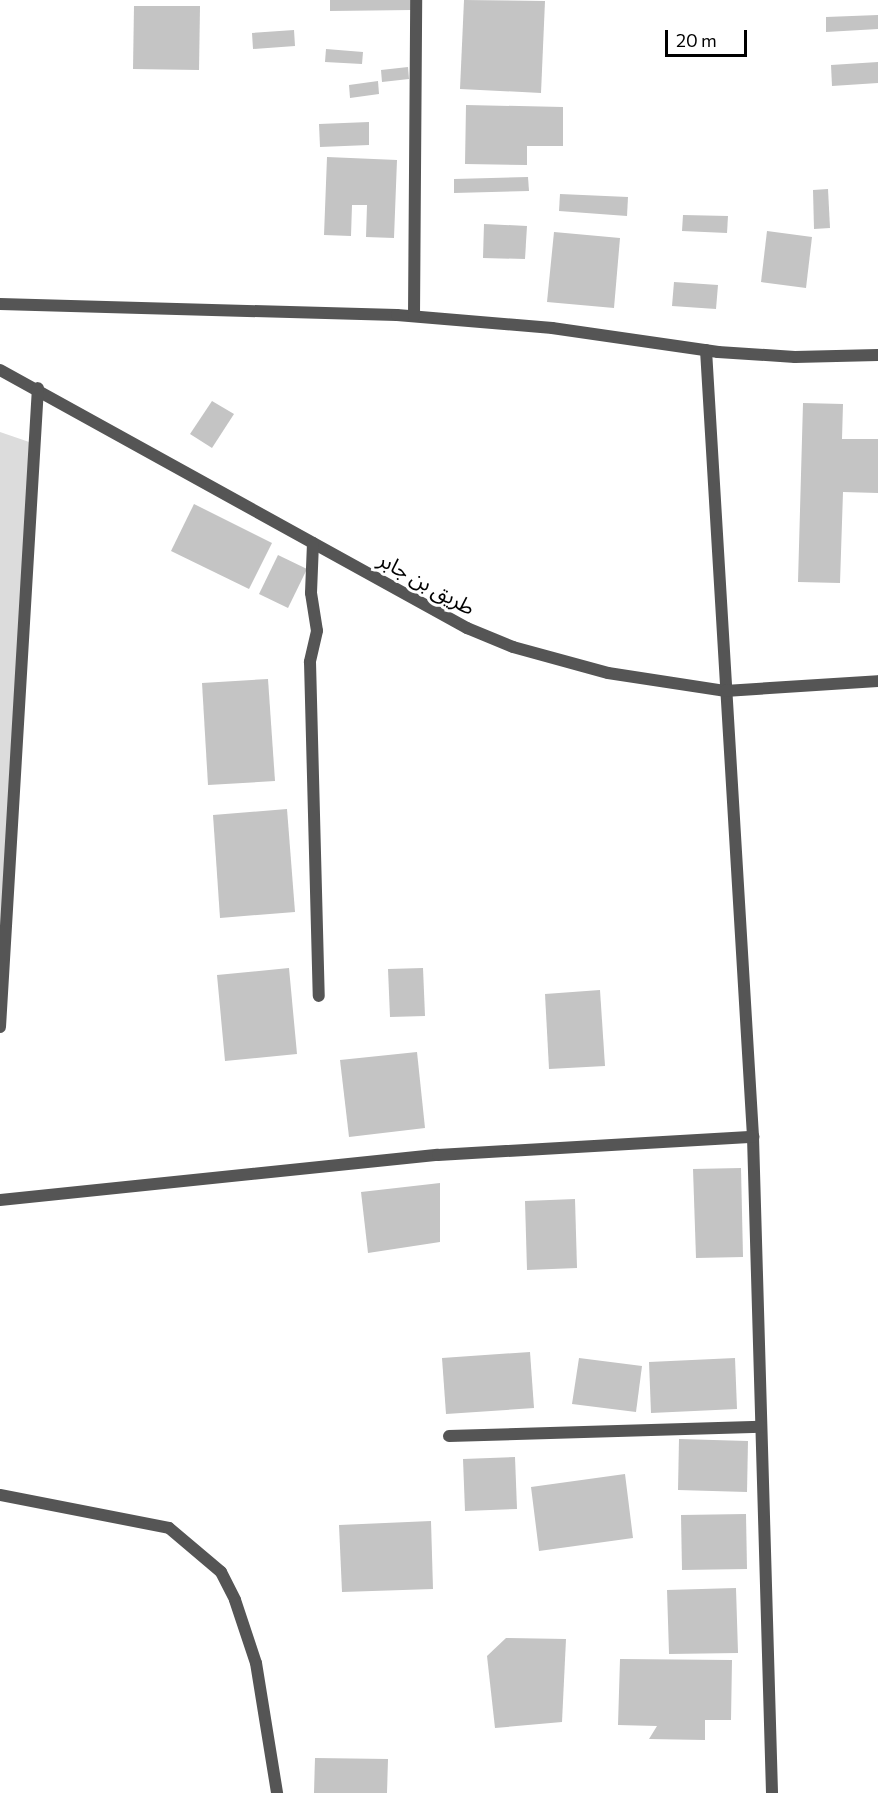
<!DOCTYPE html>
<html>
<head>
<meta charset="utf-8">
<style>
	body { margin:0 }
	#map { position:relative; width:878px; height:1793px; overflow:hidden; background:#fff; font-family:Commissioner,"Noto Sans Arabic",sans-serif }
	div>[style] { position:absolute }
	.green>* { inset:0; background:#dcdcdc }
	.building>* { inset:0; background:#c4c4c4 }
	.minor>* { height:12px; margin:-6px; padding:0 6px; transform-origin:6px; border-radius:6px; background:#555 }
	span { translate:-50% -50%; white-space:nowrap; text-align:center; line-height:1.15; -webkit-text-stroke:6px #fff; paint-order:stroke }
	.street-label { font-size:21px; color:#000 }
	.scale { position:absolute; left:665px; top:30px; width:82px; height:27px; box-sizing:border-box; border:3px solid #000; border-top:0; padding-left:8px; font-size:18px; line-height:21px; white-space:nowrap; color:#000; -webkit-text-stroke:4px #fff; paint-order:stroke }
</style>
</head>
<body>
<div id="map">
	<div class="green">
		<i style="clip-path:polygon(0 432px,35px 444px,0 1019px)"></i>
	</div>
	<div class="building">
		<i style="clip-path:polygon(330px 0,412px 0,412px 10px,330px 11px)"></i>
		<i style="clip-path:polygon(464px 0,545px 1px,541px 93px,460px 89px)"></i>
		<i style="clip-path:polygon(134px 6px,200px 6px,199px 70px,133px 69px)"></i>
		<i style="clip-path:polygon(878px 15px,878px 29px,826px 32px,826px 17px)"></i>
		<i style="clip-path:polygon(294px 30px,295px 46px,253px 49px,252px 33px)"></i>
		<i style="clip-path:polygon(326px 49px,363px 52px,362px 64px,325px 62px)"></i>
		<i style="clip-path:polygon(878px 62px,878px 83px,832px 86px,831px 65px)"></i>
		<i style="clip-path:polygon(408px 67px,409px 79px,382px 82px,381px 70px)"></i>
		<i style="clip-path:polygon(378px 81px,379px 94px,350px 98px,349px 85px)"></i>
		<i style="clip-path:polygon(466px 105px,563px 107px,563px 146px,527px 146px,527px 165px,465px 164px)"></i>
		<i style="clip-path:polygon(369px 122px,369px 145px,320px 147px,319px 124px)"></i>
		<i style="clip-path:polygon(327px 157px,397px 160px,394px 238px,366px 237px,367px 205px,352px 205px,351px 236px,324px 235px)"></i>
		<i style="clip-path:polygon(528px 177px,529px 191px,454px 193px,454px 179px)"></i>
		<i style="clip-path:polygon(828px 189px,830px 228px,814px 229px,813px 190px)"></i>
		<i style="clip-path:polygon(560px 194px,628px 197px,627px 216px,559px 211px)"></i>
		<i style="clip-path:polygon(683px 215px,728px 216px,727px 233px,682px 231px)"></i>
		<i style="clip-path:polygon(484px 224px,527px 226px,525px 259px,483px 258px)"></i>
		<i style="clip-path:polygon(767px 231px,812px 237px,806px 288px,761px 282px)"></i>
		<i style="clip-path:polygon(554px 232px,620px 238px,614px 308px,547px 302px)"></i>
		<i style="clip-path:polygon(674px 282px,718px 285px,716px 309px,672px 306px)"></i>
		<i style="clip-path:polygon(212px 401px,234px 414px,212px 448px,190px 434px)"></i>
		<i style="clip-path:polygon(803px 403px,843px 404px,842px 439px,878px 439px,878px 493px,843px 492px,840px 583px,798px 582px)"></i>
		<i style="clip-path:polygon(194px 504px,272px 543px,249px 589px,171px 551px)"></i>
		<i style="clip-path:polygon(278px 555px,307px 569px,288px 608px,259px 594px)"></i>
		<i style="clip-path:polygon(268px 679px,275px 781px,208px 785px,202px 683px)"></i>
		<i style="clip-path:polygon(287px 809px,295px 912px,220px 918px,213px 815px)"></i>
		<i style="clip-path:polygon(289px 968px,297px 1054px,225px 1061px,217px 975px)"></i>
		<i style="clip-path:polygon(423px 968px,425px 1016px,390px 1017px,388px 969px)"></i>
		<i style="clip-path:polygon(600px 990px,605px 1066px,549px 1069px,545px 994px)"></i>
		<i style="clip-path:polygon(417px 1052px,425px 1128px,349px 1137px,340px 1060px)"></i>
		<i style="clip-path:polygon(741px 1168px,743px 1257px,696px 1258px,693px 1169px)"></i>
		<i style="clip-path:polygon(440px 1183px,440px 1242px,368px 1253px,361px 1192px)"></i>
		<i style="clip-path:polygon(575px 1199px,577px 1268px,527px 1270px,525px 1201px)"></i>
		<i style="clip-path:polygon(530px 1352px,534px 1408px,446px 1414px,442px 1358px)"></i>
		<i style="clip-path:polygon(579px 1358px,642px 1366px,636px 1412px,572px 1404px)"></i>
		<i style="clip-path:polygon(735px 1358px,737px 1409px,651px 1413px,649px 1362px)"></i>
		<i style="clip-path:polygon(679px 1439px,748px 1441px,747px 1492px,678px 1490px)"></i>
		<i style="clip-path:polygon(515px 1457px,517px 1509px,465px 1511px,463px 1459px)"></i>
		<i style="clip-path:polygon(625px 1474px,633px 1538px,539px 1551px,531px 1487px)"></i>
		<i style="clip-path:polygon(746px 1514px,747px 1569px,682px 1570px,681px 1515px)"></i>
		<i style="clip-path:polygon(431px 1521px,433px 1589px,342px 1592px,339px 1525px)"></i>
		<i style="clip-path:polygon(736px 1588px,738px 1653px,669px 1654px,667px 1590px)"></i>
		<i style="clip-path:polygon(506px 1638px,566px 1639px,562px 1722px,495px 1728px,487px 1656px)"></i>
		<i style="clip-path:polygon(620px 1659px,732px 1660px,731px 1720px,705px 1720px,705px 1740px,649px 1739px,657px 1726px,618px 1725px)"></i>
		<i style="clip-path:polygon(315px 1758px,388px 1759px,387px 1793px,314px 1793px)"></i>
	</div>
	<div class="minor">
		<i style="left:0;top:304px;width:397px;rotate:1.6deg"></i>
		<i style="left:397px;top:315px;width:156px;rotate:4.8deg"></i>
		<i style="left:552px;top:328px;width:168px;rotate:8.2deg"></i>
		<i style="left:718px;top:352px;width:77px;rotate:3.7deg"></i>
		<i style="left:795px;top:357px;width:83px;rotate:-1.4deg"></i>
		<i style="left:414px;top:316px;width:316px;rotate:-89.6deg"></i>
		<i style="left:706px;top:350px;width:788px;rotate:86.58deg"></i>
		<i style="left:753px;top:1137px;width:656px;rotate:88.34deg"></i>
		<i style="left:0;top:370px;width:534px;rotate:28.92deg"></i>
		<i style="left:467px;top:628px;width:50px;rotate:22.4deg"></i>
		<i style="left:513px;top:647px;width:98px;rotate:15.3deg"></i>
		<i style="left:608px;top:673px;width:118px;rotate:8.7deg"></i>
		<i style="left:725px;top:691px;width:153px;rotate:-3.7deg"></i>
		<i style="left:313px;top:543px;width:50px;rotate:92.3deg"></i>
		<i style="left:311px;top:593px;width:38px;rotate:81deg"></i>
		<i style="left:317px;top:631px;width:32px;rotate:103deg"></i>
		<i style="left:310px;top:662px;width:334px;rotate:88.5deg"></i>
		<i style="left:0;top:1027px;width:640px;rotate:-86.6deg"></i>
		<i style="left:0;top:1200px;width:440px;rotate:-5.9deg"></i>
		<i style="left:438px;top:1155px;width:316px;rotate:-3.3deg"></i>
		<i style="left:449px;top:1436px;width:312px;rotate:-1.7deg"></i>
		<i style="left:0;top:1495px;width:172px;rotate:11deg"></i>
		<i style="left:169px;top:1528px;width:68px;rotate:40.2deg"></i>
		<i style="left:221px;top:1572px;width:31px;rotate:63deg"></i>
		<i style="left:235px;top:1600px;width:66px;rotate:71.6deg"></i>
		<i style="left:256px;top:1663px;width:132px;rotate:80.8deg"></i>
	</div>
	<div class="street-label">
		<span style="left:427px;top:583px;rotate:29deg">طريق بن جابر</span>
	</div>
	<div class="scale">20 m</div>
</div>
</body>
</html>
